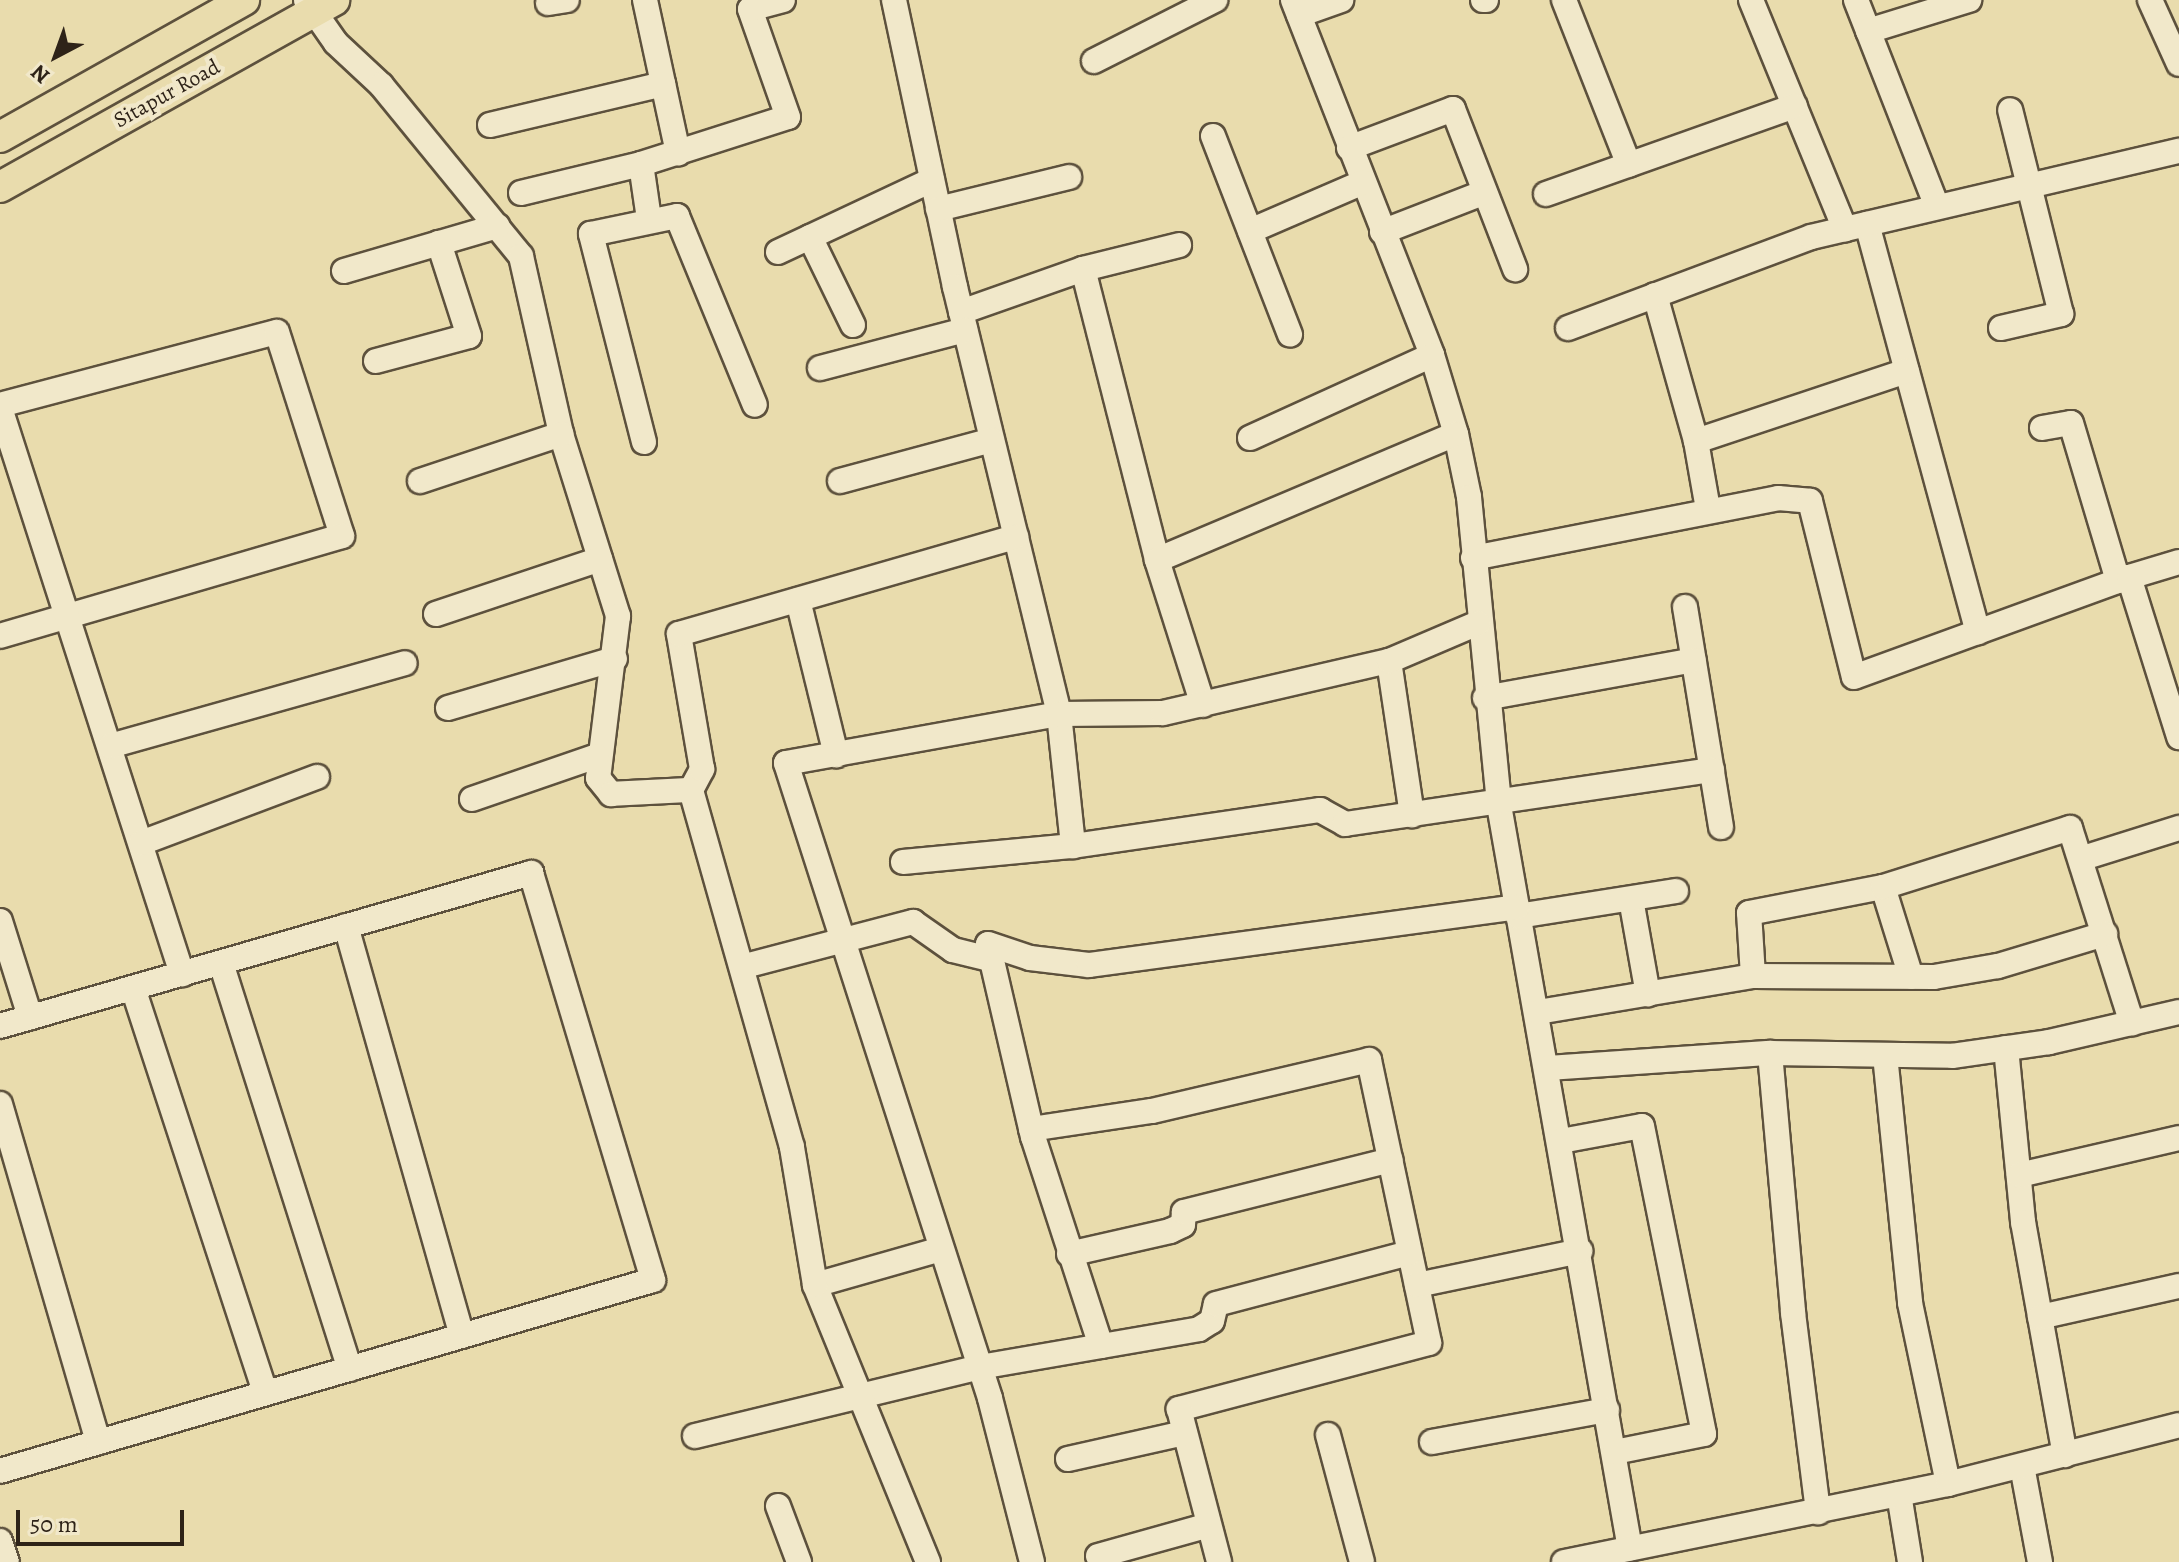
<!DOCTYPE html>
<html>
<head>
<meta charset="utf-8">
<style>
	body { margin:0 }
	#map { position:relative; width:2179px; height:1562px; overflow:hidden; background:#e9dcad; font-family:Alegreya,serif }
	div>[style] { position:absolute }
	.roads { filter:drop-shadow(2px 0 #5d513d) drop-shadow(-2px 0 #5d513d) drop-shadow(0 2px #5d513d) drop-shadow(0 -2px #5d513d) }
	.minor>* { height:24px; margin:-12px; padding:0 12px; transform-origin:12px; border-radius:12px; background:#f1e8ca }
	.major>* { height:30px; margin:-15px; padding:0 15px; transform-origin:15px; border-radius:15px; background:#e9dcad }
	span { translate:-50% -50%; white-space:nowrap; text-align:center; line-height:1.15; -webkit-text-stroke:8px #f1e8ca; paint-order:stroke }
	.street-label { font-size:22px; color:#2e2318 }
	.north { position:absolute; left:16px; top:16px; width:80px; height:80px; -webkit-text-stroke:6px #f1e8ca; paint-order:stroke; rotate:221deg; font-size:22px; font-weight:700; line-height:32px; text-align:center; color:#2e2318 }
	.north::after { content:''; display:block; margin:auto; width:28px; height:36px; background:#2e2318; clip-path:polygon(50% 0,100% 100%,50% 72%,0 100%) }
	.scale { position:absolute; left:16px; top:1510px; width:168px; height:36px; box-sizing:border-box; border:4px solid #2e2318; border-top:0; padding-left:10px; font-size:24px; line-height:28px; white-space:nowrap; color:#2e2318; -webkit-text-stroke:6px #f1e8ca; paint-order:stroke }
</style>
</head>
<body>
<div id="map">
	<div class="roads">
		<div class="minor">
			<i style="left:306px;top:0;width:52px;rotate:55.1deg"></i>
			<i style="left:336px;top:43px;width:62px;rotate:43deg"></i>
			<i style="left:381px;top:85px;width:221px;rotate:50.7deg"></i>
			<i style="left:521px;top:256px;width:182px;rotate:77.3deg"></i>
			<i style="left:561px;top:434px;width:191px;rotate:72.6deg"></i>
			<i style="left:618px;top:616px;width:163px;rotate:97deg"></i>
			<i style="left:598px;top:778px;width:21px;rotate:51deg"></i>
			<i style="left:611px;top:794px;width:80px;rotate:-2.9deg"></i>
			<i style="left:645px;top:0;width:157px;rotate:77.8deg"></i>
			<i style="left:894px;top:0;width:293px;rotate:78deg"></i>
			<i style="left:955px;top:287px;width:439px;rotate:76.3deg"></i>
			<i style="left:1059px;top:714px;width:133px;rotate:83.9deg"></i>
			<i style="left:1293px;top:0;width:381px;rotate:68.6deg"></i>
			<i style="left:1432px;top:355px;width:83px;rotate:73.1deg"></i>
			<i style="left:1456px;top:434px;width:64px;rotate:78.3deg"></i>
			<i style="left:1469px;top:497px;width:309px;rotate:84.4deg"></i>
			<i style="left:1499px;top:805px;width:755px;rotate:80.01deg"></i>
			<i style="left:1483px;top:0;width:3px"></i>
			<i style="left:1564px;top:0;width:177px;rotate:68.5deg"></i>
			<i style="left:1751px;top:0;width:248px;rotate:67.7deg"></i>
			<i style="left:1856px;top:0;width:222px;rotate:68.6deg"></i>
			<i style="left:2150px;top:0;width:70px;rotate:65.6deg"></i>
			<i style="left:548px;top:3px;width:19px;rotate:-9deg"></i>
			<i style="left:1299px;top:15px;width:45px;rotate:-19.7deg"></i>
			<i style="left:1868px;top:31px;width:106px;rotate:-17.1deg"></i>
			<i style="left:1094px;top:61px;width:136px;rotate:-26.8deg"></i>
			<i style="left:490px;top:125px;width:178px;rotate:-13.3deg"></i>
			<i style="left:1213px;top:136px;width:213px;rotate:68.8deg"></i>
			<i style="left:1349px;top:148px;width:111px;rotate:-20.6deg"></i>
			<i style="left:1453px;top:109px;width:172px;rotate:68.8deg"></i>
			<i style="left:641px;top:164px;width:56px;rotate:81.7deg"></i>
			<i style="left:521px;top:193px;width:123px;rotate:-13.6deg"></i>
			<i style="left:641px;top:164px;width:154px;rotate:-17.7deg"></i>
			<i style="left:788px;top:117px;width:114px;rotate:-109.4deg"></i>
			<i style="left:750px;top:9px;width:34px;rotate:-15deg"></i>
			<i style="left:1546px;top:194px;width:264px;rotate:-19.5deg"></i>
			<i style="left:938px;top:209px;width:135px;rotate:-13.7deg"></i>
			<i style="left:1867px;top:224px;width:423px;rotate:74.8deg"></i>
			<i style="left:1250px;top:231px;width:123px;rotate:-23.4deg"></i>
			<i style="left:1382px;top:232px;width:110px;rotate:-21.2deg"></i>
			<i style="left:810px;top:237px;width:98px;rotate:64deg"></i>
			<i style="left:778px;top:252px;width:170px;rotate:-25.1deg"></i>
			<i style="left:1083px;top:269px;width:300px;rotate:75.7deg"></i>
			<i style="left:1157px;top:560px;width:152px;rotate:72.4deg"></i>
			<i style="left:344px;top:271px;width:160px;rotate:-16.3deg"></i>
			<i style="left:1655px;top:295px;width:152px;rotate:74.3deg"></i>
			<i style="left:1696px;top:441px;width:69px;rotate:80deg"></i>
			<i style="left:961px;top:312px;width:129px;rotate:-19.4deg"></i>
			<i style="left:1083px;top:269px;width:99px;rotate:-14deg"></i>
			<i style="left:1568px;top:328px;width:259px;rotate:-20.5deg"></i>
			<i style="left:1811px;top:237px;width:378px;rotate:-13.2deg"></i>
			<i style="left:2001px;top:328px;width:62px;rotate:-13.1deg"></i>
			<i style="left:2061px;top:314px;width:210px;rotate:-104deg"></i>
			<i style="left:376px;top:361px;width:96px;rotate:-15deg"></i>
			<i style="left:469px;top:336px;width:98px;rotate:-107.9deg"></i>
			<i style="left:820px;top:368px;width:150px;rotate:-14.7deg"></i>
			<i style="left:0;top:405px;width:286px;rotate:-14.8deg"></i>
			<i style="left:277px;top:332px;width:214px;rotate:72.3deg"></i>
			<i style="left:342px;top:536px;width:356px;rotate:163.7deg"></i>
			<i style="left:0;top:408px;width:595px;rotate:72.17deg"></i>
			<i style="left:2042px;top:428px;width:29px;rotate:-10deg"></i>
			<i style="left:2071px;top:423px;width:165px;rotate:73.4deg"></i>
			<i style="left:1250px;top:438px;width:200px;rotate:-24.5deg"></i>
			<i style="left:1696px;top:441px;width:222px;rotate:-18.4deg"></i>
			<i style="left:644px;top:442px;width:215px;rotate:-104.3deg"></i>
			<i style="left:591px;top:234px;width:88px;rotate:-11.8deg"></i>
			<i style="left:677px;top:216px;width:204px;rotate:67.6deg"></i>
			<i style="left:420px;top:481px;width:149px;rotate:-18.4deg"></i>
			<i style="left:840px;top:481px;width:157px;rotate:-15.1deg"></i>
			<i style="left:1473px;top:558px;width:311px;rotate:-11.1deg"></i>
			<i style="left:1778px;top:498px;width:32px;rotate:5deg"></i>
			<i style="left:1810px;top:501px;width:181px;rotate:76deg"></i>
			<i style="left:1854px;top:677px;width:293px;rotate:-20deg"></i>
			<i style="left:1157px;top:560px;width:324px;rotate:-22.9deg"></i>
			<i style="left:2179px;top:562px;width:52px;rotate:163.3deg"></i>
			<i style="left:2129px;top:577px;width:168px;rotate:72.6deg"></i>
			<i style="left:798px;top:600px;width:160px;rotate:76.2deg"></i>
			<i style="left:1685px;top:607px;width:223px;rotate:80.7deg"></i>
			<i style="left:436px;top:614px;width:173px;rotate:-18.5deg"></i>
			<i style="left:1389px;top:661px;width:156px;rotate:81.5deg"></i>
			<i style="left:1485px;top:698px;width:212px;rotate:-10.3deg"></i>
			<i style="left:448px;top:708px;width:174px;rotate:-16.4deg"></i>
			<i style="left:110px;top:746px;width:306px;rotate:-15.7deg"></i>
			<i style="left:472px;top:799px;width:132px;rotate:-19deg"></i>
			<i style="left:141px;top:843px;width:188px;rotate:-20.6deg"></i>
			<i style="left:2083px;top:858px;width:101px;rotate:-17.4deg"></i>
			<i style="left:903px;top:862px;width:171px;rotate:-5.4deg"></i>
			<i style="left:1073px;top:846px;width:250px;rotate:-8.3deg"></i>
			<i style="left:1320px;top:810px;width:29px;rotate:29deg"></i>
			<i style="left:1345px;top:824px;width:371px;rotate:-8.4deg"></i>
			<i style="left:1883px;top:887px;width:94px;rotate:72.7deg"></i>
			<i style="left:1631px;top:899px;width:97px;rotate:79.9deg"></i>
			<i style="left:1518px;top:916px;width:160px;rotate:-9deg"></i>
			<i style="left:0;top:921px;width:101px;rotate:72.6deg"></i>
			<i style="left:346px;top:926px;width:426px;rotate:74.2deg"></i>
			<i style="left:221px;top:963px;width:426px;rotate:72.4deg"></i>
			<i style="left:745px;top:966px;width:174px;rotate:-14.7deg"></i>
			<i style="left:913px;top:922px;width:49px;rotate:35deg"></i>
			<i style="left:953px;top:950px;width:36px;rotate:14deg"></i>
			<i style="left:1753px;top:976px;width:63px;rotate:-93.6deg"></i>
			<i style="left:1749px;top:913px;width:136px;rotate:-11deg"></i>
			<i style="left:1883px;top:887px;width:196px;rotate:-17.5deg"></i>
			<i style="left:2070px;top:828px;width:205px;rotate:72.4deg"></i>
			<i style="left:133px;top:988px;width:426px;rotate:71.9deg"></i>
			<i style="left:1538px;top:1012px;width:218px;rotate:-9.5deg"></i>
			<i style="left:1753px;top:976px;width:181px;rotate:0.3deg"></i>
			<i style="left:1934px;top:977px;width:65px;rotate:-9.8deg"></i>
			<i style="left:1998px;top:966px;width:112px;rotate:-16.7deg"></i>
			<i style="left:0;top:1026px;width:553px;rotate:-16.07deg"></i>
			<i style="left:531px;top:873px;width:425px;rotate:73.3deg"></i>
			<i style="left:653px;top:1280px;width:680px;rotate:163.7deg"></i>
			<i style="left:2006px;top:1048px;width:175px;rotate:84.4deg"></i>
			<i style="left:2023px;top:1222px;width:237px;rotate:79.8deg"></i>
			<i style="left:1770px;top:1053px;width:261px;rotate:84.9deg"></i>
			<i style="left:1793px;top:1313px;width:201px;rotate:82.8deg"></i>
			<i style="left:1885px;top:1055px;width:249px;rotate:84.2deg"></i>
			<i style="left:1910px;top:1303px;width:185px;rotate:78.1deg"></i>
			<i style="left:1548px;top:1068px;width:223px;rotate:-3.9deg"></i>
			<i style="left:1770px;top:1053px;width:182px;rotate:0.9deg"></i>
			<i style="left:1952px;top:1056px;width:98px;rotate:-8.2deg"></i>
			<i style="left:2049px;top:1042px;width:133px;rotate:-13deg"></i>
			<i style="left:0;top:1104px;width:352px;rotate:73.8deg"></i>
			<i style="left:1031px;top:1129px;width:122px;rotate:-8.5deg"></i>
			<i style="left:1152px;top:1111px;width:223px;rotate:-13.2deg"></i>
			<i style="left:1369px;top:1060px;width:289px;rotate:78deg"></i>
			<i style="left:1429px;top:1343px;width:259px;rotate:165.2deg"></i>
			<i style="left:1179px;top:1409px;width:158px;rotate:75.3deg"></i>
			<i style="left:1561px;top:1141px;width:82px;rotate:-10.5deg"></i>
			<i style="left:1642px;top:1126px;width:314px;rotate:78.6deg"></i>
			<i style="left:1704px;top:1434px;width:91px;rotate:168.6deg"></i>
			<i style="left:2019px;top:1175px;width:164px;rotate:-13deg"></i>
			<i style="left:1069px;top:1254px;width:104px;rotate:-12.8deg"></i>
			<i style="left:1170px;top:1231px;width:14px;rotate:-25deg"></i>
			<i style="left:1183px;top:1225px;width:13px;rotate:-86deg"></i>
			<i style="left:1184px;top:1212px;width:213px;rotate:-14.1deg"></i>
			<i style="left:815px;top:1285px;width:131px;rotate:-15.9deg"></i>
			<i style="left:1417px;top:1285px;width:167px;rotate:-11.8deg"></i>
			<i style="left:2040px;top:1317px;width:142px;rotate:-12.6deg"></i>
			<i style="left:1101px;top:1346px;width:220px;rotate:-108deg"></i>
			<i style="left:1033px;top:1137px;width:198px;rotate:-103.1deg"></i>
			<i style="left:988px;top:944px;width:44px;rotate:18.4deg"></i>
			<i style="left:1030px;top:958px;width:59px;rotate:6.8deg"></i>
			<i style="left:1089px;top:965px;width:432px;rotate:-7.7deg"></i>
			<i style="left:1328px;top:1435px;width:131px;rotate:75deg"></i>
			<i style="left:695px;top:1436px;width:293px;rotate:-13.6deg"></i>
			<i style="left:980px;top:1367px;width:222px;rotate:-9.8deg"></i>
			<i style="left:1199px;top:1329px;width:15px;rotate:-32deg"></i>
			<i style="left:1212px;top:1321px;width:17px;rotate:-77deg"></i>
			<i style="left:1216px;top:1304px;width:200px;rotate:-14.8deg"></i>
			<i style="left:1432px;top:1442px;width:178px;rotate:-10.4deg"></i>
			<i style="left:1068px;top:1459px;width:119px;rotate:-12.6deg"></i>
			<i style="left:2022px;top:1466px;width:98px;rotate:79.4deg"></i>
			<i style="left:1899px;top:1494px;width:69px;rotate:80.8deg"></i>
			<i style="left:778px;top:1506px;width:60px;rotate:69.4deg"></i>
			<i style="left:0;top:1541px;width:22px;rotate:72deg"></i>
			<i style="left:1098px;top:1556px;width:115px;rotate:-15.6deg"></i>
			<i style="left:928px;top:1562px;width:299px;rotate:-112.2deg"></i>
			<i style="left:815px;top:1285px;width:140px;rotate:-99.5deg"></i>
			<i style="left:792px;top:1147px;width:371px;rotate:-105.8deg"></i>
			<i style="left:691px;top:790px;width:24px;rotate:-62deg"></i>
			<i style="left:702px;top:769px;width:137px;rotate:-99.7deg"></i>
			<i style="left:679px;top:634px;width:351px;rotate:-16.1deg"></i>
			<i style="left:1032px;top:1562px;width:169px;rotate:-104.4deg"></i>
			<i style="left:990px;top:1398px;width:667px;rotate:-107.81deg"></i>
			<i style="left:786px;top:763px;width:277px;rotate:-10.2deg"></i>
			<i style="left:1059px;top:714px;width:104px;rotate:-0.6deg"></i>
			<i style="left:1163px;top:713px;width:232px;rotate:-13deg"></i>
			<i style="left:1389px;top:661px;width:97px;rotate:-23.1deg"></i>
			<i style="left:1564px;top:1562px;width:392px;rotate:-11.5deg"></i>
			<i style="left:1948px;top:1484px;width:238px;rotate:-14.3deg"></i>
		</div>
		<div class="major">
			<i style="left:0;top:137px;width:280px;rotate:-29.3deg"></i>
			<i style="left:0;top:187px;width:383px;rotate:-29.2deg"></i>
		</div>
	</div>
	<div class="street-label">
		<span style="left:167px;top:94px;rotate:-29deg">Sitapur Road</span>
	</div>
	<div class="north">N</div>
	<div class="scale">50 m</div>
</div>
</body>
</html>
